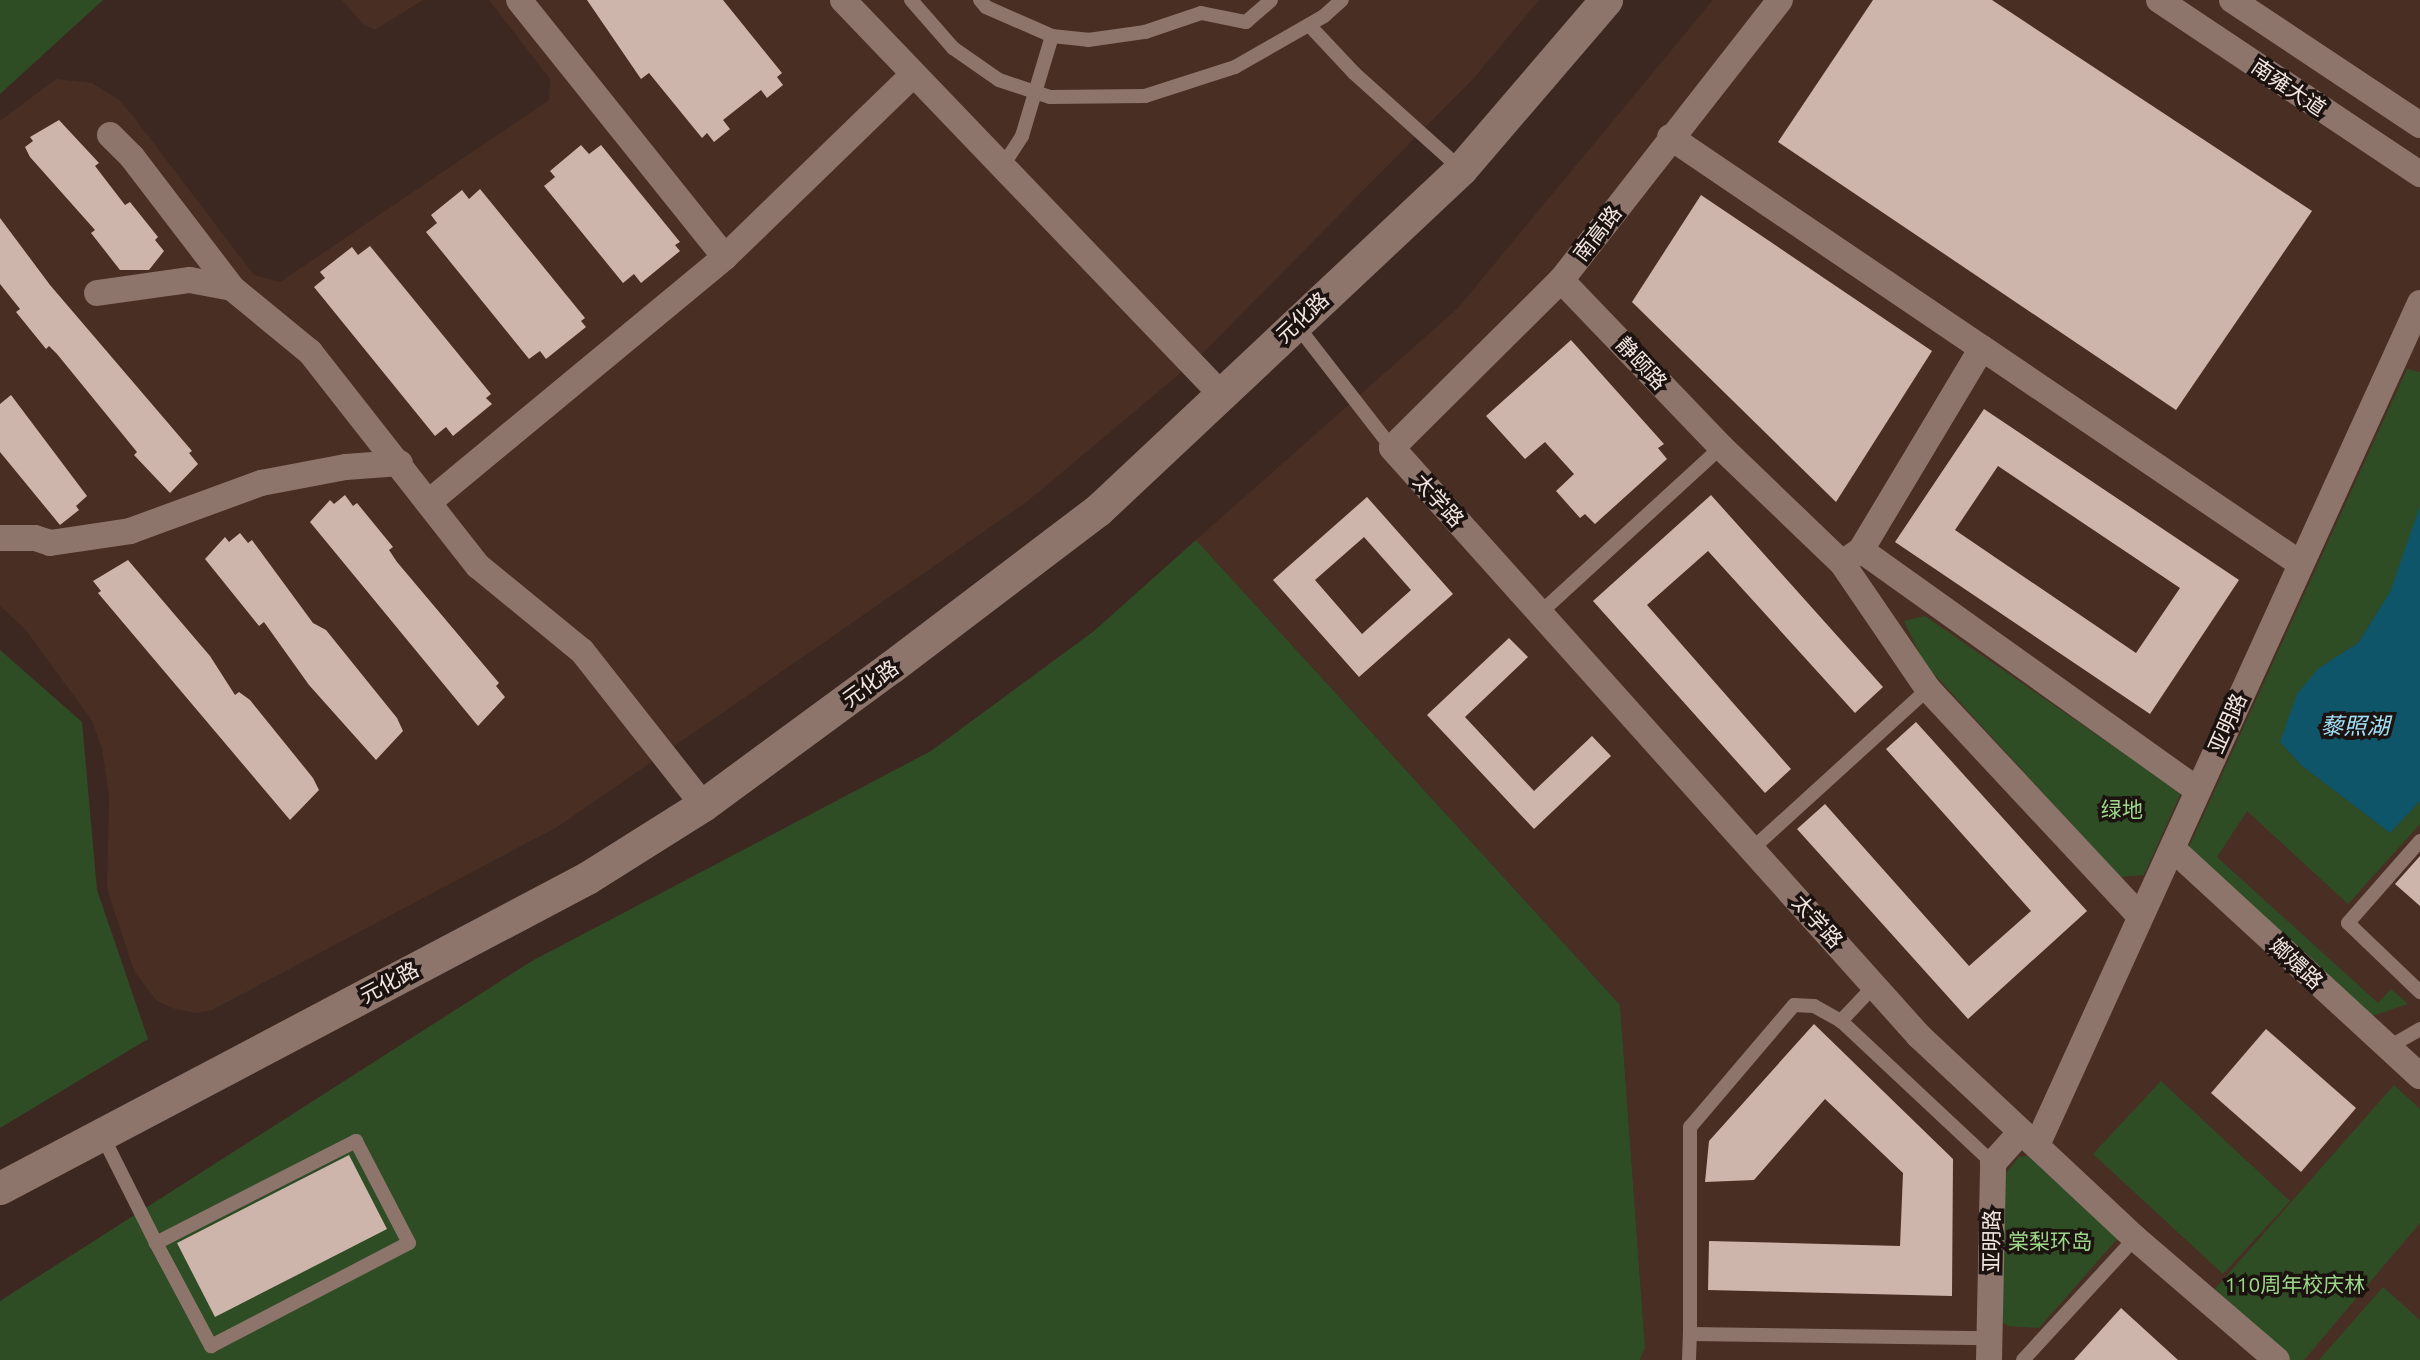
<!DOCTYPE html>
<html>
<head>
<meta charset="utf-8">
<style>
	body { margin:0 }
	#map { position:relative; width:2420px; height:1360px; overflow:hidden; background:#3c2821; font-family:Ubuntu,"Noto Sans SC",sans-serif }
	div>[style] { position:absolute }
	.built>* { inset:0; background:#482e23 }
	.green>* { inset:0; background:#2f4d25 }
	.water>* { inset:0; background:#0f556a }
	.building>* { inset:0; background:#ceb5ab }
	.service>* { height:14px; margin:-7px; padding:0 7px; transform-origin:7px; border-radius:7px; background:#8d756c }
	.minor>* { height:26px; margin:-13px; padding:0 13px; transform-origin:13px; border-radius:13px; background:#8d756c }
	.tertiary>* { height:33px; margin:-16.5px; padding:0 16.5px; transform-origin:16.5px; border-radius:16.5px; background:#8d756c }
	span { translate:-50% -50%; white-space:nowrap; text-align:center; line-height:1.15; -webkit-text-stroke:7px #1c1310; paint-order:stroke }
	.street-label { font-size:21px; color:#f3e6e1 }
	.park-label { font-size:21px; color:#9dd88a }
	.water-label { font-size:23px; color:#a1e1fa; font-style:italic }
</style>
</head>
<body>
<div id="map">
	<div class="built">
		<i style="clip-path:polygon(342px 0,423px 0,375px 30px,364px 25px)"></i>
		<i style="clip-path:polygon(489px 0,1539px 0,1473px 79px,1196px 360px,1028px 501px,559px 826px,212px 1010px,197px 1013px,175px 1009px,157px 1001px,134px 971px,107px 888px,109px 797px,102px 748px,91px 719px,25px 629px,0 606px,0 121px,56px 79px,92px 83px,118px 99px,133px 116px,254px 275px,280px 282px,549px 100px,550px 79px)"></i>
		<i style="clip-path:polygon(1713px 0,2420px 0,2420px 1360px,1640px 1360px,1645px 1348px,1620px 1005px,1196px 540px,1458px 308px)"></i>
	</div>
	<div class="green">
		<i style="clip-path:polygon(0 0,103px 0,0 94px)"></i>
		<i style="clip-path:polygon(2407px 369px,2420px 372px,2420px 507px,2408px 547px,2390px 592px,2358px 643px,2319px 668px,2280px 742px,2301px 765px,2390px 833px,2420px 801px,2420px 824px,2348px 904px,2247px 811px,2217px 857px,2378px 1003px,2391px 989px,2408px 1004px,2369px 1017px,2188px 849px)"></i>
		<i style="clip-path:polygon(1196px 540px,1620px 1005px,1645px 1348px,1640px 1360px,0 1360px,0 1301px,532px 961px,931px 751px,1094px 631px)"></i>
		<i style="clip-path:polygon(1925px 616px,2181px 793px,2144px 875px,2120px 877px,1924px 663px,1904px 621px)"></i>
		<i style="clip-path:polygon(0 650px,82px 722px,97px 890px,148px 1039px,0 1128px)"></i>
		<i style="clip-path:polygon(2161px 1081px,2290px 1201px,2223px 1274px,2093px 1154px)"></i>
		<i style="clip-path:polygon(2394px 1085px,2420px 1109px,2420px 1223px,2304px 1360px,2289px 1360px,2215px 1289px)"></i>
		<i style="clip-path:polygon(2031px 1155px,2118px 1238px,2039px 1328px,2008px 1326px,1999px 1320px,2002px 1178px,2019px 1157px)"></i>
		<i style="clip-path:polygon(2383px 1287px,2420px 1320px,2420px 1360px,2319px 1360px)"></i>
	</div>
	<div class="water">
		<i style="clip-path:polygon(2420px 506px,2420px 801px,2390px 833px,2301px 765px,2280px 742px,2297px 694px,2319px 668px,2358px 643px,2390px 592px)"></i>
	</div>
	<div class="building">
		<i style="clip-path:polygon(587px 0,723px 0,782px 73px,777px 77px,783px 85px,767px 98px,761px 90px,723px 120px,730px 129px,714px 142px,707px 133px,702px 138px,649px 73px,641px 79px)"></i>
		<i style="clip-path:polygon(1873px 0,1992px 0,2312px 211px,2176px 410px,1778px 142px)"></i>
		<i style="clip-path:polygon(59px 120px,99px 163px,95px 166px,125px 205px,130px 202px,158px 237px,155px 240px,164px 251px,149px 270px,120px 270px,91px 233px,95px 230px,30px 157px,25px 147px,33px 141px,30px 137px)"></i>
		<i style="clip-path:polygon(581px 145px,589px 154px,601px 145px,680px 242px,675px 245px,680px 251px,641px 283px,634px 274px,623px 283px,544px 186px,555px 177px,550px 171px)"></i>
		<i style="clip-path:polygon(480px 189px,585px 318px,581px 321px,586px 327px,546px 359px,540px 351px,529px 359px,426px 232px,437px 223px,431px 215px,462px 190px,469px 199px)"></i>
		<i style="clip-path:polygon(1701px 195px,1932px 351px,1836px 502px,1632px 302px)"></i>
		<i style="clip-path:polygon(0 218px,50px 285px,192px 451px,189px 453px,198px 464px,170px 493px,134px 455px,137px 452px,57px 354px,49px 346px,46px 349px,16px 312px,20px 309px,0 284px)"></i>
		<i style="clip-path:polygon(370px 246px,491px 394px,486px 398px,492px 404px,453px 436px,446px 427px,435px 436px,314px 287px,325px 278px,320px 272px,352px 247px,358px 255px)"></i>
		<i style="clip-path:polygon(1571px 340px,1664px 444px,1658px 448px,1667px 459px,1595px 524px,1585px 514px,1580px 518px,1556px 491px,1574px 474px,1545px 442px,1525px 459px,1486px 416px)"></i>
		<i style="clip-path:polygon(11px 395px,87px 496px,76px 506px,79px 510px,60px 525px,0 452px,0 404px)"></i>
		<i style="clip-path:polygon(evenodd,1984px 409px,2239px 580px,2150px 714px,1895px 542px,1984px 409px,1998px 466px,2180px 588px,2136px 653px,1955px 530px,1998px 466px)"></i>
		<i style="clip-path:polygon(345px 495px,353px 506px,357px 503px,393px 547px,389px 550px,397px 562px,499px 683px,496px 686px,505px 697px,478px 726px,310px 522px,330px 500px,334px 504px)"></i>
		<i style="clip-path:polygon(1711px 495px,1883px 687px,1855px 713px,1708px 551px,1647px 605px,1791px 769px,1765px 793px,1593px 601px)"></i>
		<i style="clip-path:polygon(evenodd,1367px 497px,1453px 594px,1359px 677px,1273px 580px,1367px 497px,1364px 537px,1411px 590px,1362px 634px,1315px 580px,1364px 537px)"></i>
		<i style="clip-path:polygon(240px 533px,248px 543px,252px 540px,313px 623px,326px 630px,397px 718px,403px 731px,376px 760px,309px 685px,264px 622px,259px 626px,205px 559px,225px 537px,229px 542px)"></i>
		<i style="clip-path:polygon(128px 560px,210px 656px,235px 695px,239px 692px,250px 700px,313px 778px,319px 790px,290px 820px,98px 593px,101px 591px,93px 581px)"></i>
		<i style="clip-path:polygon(1509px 638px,1528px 657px,1465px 717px,1534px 791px,1592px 736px,1611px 756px,1534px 829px,1427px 715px)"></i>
		<i style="clip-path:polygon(1916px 722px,2087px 911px,1968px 1019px,1797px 829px,1825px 804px,1969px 966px,2031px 911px,1886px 749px)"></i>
		<i style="clip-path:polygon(2420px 856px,2420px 906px,2395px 884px)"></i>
		<i style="clip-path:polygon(1814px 1024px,1953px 1159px,1952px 1296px,1708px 1290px,1709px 1241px,1900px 1246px,1903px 1173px,1825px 1099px,1754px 1180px,1705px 1182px,1709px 1141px)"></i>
		<i style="clip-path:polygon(2266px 1029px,2356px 1108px,2301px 1172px,2211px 1093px)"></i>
		<i style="clip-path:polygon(349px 1155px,387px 1229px,215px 1317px,177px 1243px)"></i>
		<i style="clip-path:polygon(2121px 1308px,2178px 1360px,2074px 1360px)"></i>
	</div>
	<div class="service">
		<i style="left:911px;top:0;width:64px;rotate:48.8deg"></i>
		<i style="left:953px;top:48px;width:56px;rotate:34.8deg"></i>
		<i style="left:999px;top:80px;width:54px;rotate:18.4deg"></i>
		<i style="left:1050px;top:97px;width:95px;rotate:-0.6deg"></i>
		<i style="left:1145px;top:96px;width:95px;rotate:-17.9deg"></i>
		<i style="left:1235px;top:67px;width:103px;rotate:-29.8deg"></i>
		<i style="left:1324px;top:16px;width:24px;rotate:-42deg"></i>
		<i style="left:980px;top:0;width:9px;rotate:49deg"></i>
		<i style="left:986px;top:7px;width:72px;rotate:23.7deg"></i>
		<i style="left:1052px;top:36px;width:36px;rotate:6deg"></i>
		<i style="left:1088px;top:40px;width:58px;rotate:-8deg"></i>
		<i style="left:1145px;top:32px;width:59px;rotate:-18.7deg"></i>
		<i style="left:1201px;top:13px;width:46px;rotate:11.3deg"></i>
		<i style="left:1246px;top:22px;width:33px;rotate:-41deg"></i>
		<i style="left:1309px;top:25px;width:66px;rotate:46.8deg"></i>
		<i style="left:1354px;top:73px;width:144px;rotate:41.9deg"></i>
		<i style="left:1002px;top:167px;width:37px;rotate:-57deg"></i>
		<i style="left:1022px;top:136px;width:104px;rotate:-73.3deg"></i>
		<i style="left:1295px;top:323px;width:158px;rotate:52.2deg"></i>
		<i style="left:1540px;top:613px;width:246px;rotate:-42.5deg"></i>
		<i style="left:2420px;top:841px;width:109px;rotate:131.3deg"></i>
		<i style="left:2348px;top:923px;width:100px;rotate:43.8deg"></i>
		<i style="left:1752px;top:849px;width:238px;rotate:-42.3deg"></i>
		<i style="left:1875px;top:985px;width:50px;rotate:133.4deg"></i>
		<i style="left:1841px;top:1021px;width:208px;rotate:43.1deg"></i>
		<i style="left:1841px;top:1021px;width:31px;rotate:-151deg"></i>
		<i style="left:1814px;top:1006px;width:20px;rotate:-177deg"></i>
		<i style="left:1794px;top:1005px;width:160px;rotate:130.4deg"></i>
		<i style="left:1690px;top:1127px;width:207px;rotate:90deg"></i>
		<i style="left:1690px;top:1334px;width:299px;rotate:0.8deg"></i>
		<i style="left:2389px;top:1047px;width:36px;rotate:-30deg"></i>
		<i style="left:102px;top:1135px;width:121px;rotate:63.4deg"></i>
		<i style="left:156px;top:1243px;width:117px;rotate:61.9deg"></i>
		<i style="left:211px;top:1346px;width:223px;rotate:-27.5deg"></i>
		<i style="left:409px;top:1243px;width:115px;rotate:-117.5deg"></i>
		<i style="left:356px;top:1141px;width:225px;rotate:153deg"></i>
		<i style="left:1689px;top:1360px;width:26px;rotate:-88deg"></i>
		<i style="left:2023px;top:1360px;width:166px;rotate:-47.4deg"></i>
	</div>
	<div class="minor">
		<i style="left:519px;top:0;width:329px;rotate:51.3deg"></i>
		<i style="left:843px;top:0;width:546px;rotate:46.19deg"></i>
		<i style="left:1780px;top:0;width:355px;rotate:128deg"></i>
		<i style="left:1561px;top:280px;width:238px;rotate:135.2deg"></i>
		<i style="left:1392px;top:448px;width:790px;rotate:48.13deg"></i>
		<i style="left:1919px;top:1036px;width:296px;rotate:43.1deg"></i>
		<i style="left:2135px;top:1238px;width:187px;rotate:40.7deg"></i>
		<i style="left:2159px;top:0;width:314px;rotate:33.7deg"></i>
		<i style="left:2232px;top:0;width:226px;rotate:33.6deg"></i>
		<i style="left:110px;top:135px;width:31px;rotate:45deg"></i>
		<i style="left:132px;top:157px;width:165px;rotate:52.6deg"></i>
		<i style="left:232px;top:288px;width:101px;rotate:39.4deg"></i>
		<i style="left:310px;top:352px;width:272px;rotate:51.9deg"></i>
		<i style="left:478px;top:566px;width:134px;rotate:39.3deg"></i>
		<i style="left:582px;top:651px;width:196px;rotate:51.8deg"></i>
		<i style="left:1670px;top:137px;width:377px;rotate:34.1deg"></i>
		<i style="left:1561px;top:280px;width:231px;rotate:46.2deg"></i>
		<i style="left:1721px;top:447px;width:168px;rotate:43.8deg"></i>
		<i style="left:1842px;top:563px;width:23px;rotate:-34deg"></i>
		<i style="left:1861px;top:550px;width:414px;rotate:35.5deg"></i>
		<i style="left:97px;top:293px;width:94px;rotate:-8deg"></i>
		<i style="left:190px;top:280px;width:43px;rotate:10.8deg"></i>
		<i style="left:429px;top:502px;width:384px;rotate:-39.6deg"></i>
		<i style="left:725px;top:257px;width:262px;rotate:-44.1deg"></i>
		<i style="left:0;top:538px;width:35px"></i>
		<i style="left:35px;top:538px;width:16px;rotate:18deg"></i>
		<i style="left:50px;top:543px;width:81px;rotate:-8.5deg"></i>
		<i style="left:130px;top:531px;width:140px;rotate:-20.1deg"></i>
		<i style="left:261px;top:483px;width:86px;rotate:-10.7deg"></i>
		<i style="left:346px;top:467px;width:54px;rotate:-4.2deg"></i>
		<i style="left:1861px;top:550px;width:235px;rotate:-59.1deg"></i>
		<i style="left:1982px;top:348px;width:383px;rotate:34.1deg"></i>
		<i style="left:1842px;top:563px;width:153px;rotate:55.7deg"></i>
		<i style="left:1928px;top:689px;width:309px;rotate:47deg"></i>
		<i style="left:2174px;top:850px;width:334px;rotate:42.6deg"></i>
		<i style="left:2037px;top:1145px;width:925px;rotate:-65.54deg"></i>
		<i style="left:1989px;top:1360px;width:197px;rotate:-88.8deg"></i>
		<i style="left:1993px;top:1163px;width:40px;rotate:-48deg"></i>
	</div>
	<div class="tertiary">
		<i style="left:0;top:1188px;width:664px;rotate:-27.84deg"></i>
		<i style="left:587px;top:878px;width:137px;rotate:-32.2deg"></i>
		<i style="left:703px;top:805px;width:233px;rotate:-36.3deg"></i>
		<i style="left:891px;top:667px;width:260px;rotate:-37.2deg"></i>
		<i style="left:1098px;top:510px;width:498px;rotate:-43.2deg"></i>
		<i style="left:1461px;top:169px;width:223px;rotate:-49.4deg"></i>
	</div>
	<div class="street-label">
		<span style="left:2289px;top:87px;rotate:34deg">南雍大道</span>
		<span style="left:1597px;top:233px;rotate:-52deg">南高路</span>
		<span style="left:1302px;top:317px;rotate:-43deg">元化路</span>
		<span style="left:1642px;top:363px;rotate:47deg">静颐路</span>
		<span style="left:1439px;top:500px;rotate:48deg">太学路</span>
		<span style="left:870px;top:683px;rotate:-36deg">元化路</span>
		<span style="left:2227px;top:723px;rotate:-66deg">亚明路</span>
		<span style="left:1818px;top:921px;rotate:48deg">太学路</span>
		<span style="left:2297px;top:963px;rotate:43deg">嫏嬛路</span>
		<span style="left:389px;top:982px;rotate:-28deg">元化路</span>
		<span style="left:1991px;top:1241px;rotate:-89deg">亚明路</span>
	</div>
	<div class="park-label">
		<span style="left:2122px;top:809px">绿地</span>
		<span style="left:2050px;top:1241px">棠梨环岛</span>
		<span style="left:2295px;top:1284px">110周年校庆林</span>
	</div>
	<div class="water-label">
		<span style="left:2355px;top:726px">藜照湖</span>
	</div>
</div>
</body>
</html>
